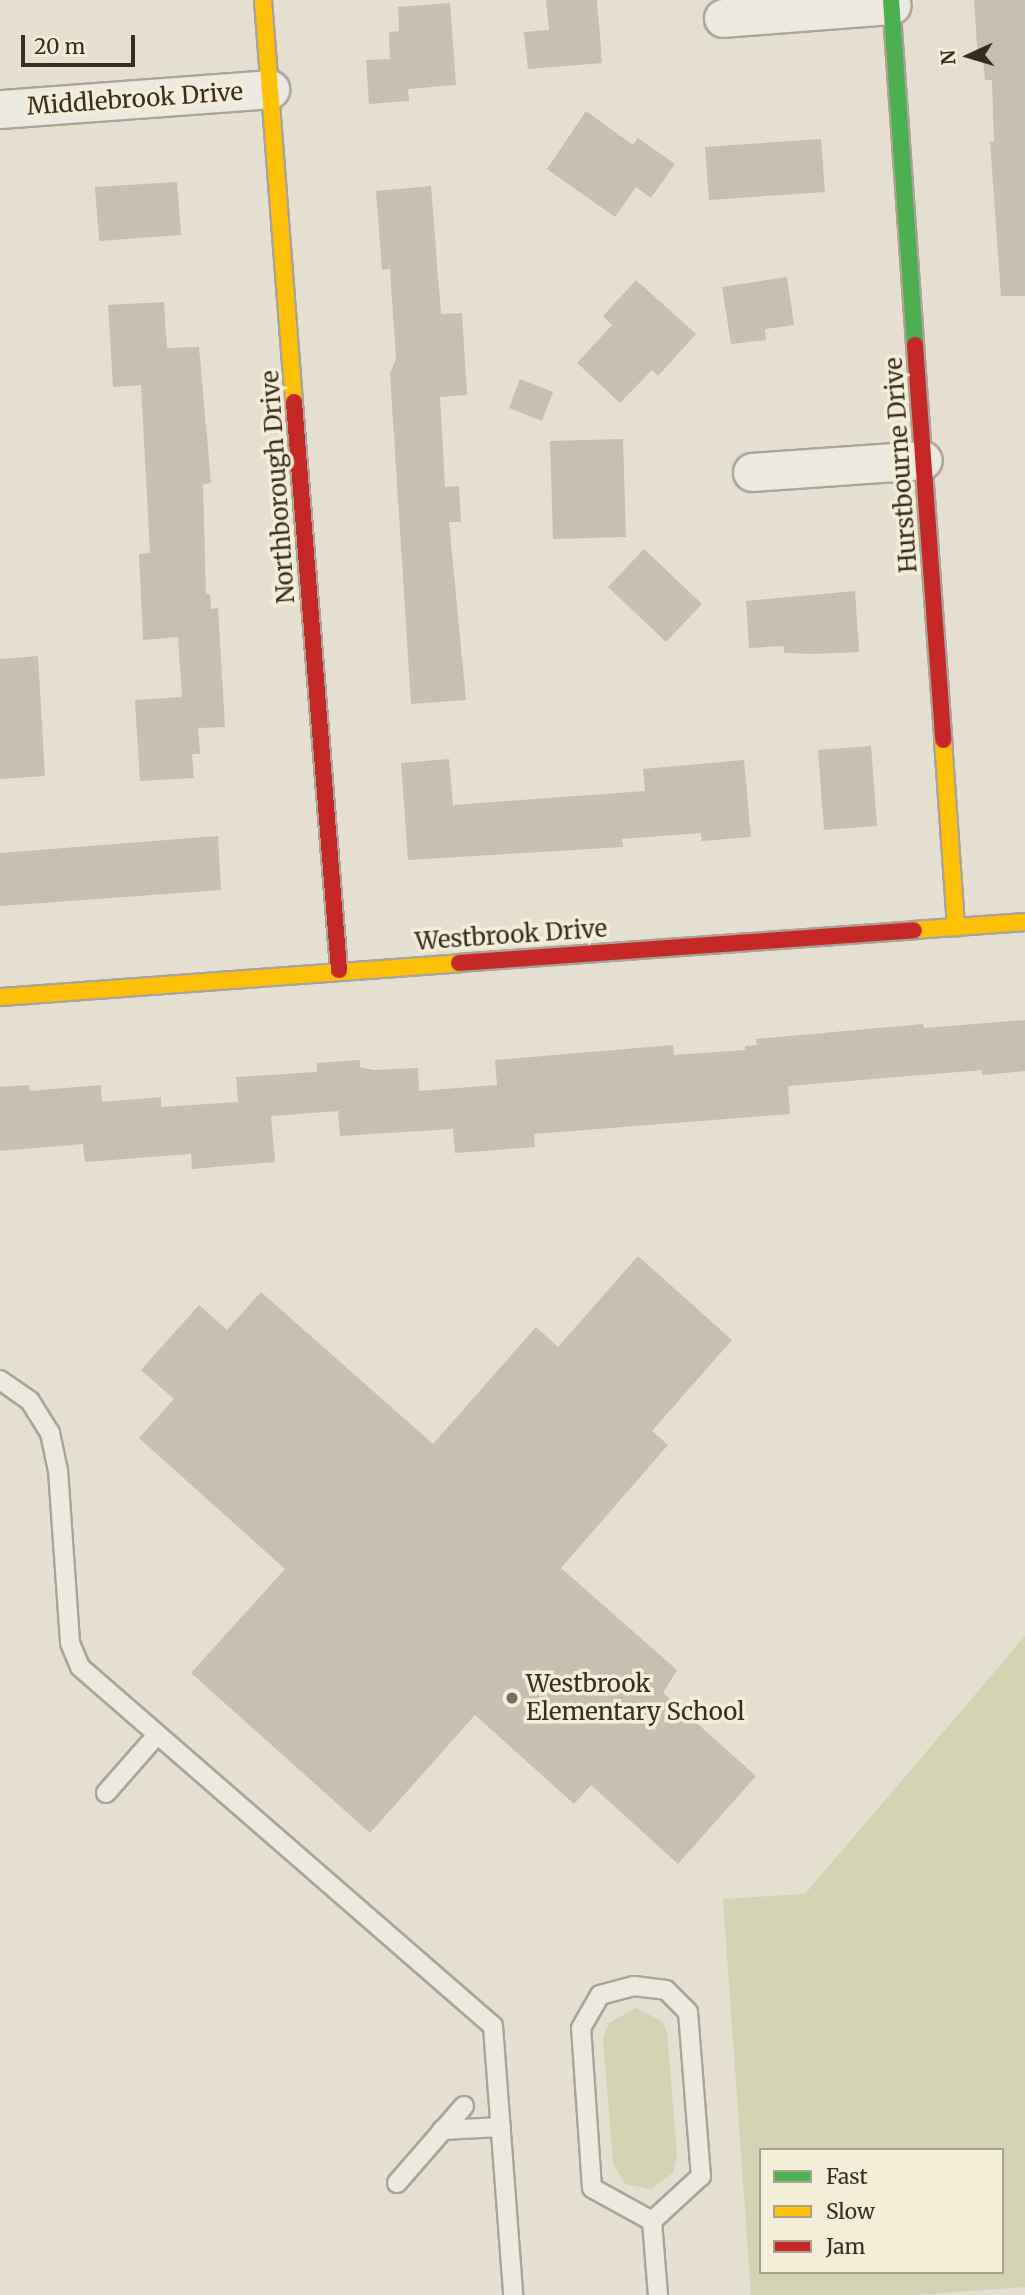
<!DOCTYPE html>
<html>
<head>
<meta charset="utf-8">
<style>
	body { margin:0 }
	#map { position:relative; width:1025px; height:2295px; overflow:hidden; background:#e4dfd0; font-family:Merriweather,serif }
	div>[style] { position:absolute }
	.green>* { inset:0; background:#d2d3b3 }
	.building>* { inset:0; background:#c8beb1 }
	.roads { filter:drop-shadow(2px 0 #aaa498) drop-shadow(-2px 0 #aaa498) drop-shadow(0 2px #aaa498) drop-shadow(0 -2px #aaa498) }
	.lane>* { height:18px; margin:-9px; padding:0 9px; transform-origin:9px; border-radius:9px; background:#ece9e1 }
	.street>* { height:37px; margin:-18.5px; padding:0 18.5px; transform-origin:18.5px; border-radius:18.5px; background:#ece9e1 }
	.fast>* { height:16px; margin:-8px; padding:0 8px; transform-origin:8px; border-radius:8px; background:#4caf50 }
	.slow>* { height:16px; margin:-8px; padding:0 8px; transform-origin:8px; border-radius:8px; background:#ffc107 }
	.jam>* { height:16px; margin:-8px; padding:0 8px; transform-origin:8px; border-radius:8px; background:#c62828 }
	.dots>* { width:19px; height:19px; translate:-50% -50%; box-sizing:border-box; border:4px solid #f4edd7; border-radius:50% }
	span { translate:-50% -50%; white-space:nowrap; text-align:center; line-height:1.15; -webkit-text-stroke:7px #f4edd7; paint-order:stroke }
	.street-label { font-size:24px; color:#392d21 }
	.poi-label { font-size:24px; color:#392d21 }
	.left { translate:0 -50%; text-align:left }
	.legend { position:absolute; left:759px; top:2148px; width:245px; height:126px; box-sizing:border-box; background:#f4edd7; border:2px solid #a9a08e; margin:0; padding:9px 12px; list-style:none; font-size:21px; color:#392d21 }
	.legend li { display:flex; align-items:center; gap:14px; height:35px }
	.legend b { width:35px; border:2px solid #a9a08e }
	.north { position:absolute; left:934px; top:21px; width:70px; height:70px; -webkit-text-stroke:5px #f4edd7; paint-order:stroke; rotate:266deg; font-size:19px; font-weight:700; line-height:28px; text-align:center; color:#392d21 }
	.north::after { content:''; display:block; margin:auto; width:24px; height:32px; background:#392d21; clip-path:polygon(50% 0,100% 100%,50% 72%,0 100%) }
	.scale { position:absolute; left:21px; top:35px; width:114px; height:32px; box-sizing:border-box; border:4px solid #392d21; border-top:0; padding-left:9px; font-size:21px; line-height:24px; white-space:nowrap; color:#392d21; -webkit-text-stroke:5px #f4edd7; paint-order:stroke }
</style>
</head>
<body>
<div id="map">
	<div class="green">
		<i style="clip-path:polygon(evenodd,1025px 1636px,1025px 2287px,916px 2295px,751px 2295px,723px 1899px,805px 1894px,1025px 1636px,761px 2150px,1002px 2150px,1002px 2272px,761px 2272px,761px 2150px)"></i>
		<i style="clip-path:polygon(636px 2008px,663px 2022px,667px 2033px,677px 2156px,673px 2173px,651px 2189px,625px 2184px,613px 2163px,603px 2038px,609px 2023px)"></i>
	</div>
	<div class="building">
		<i style="clip-path:polygon(546px 0,597px 0,602px 63px,528px 69px,524px 32px,549px 30px)"></i>
		<i style="clip-path:polygon(974px 0,1025px 0,1025px 296px,1001px 296px,990px 141px,994px 142px,992px 80px,985px 80px,983px 59px,978px 59px)"></i>
		<i style="clip-path:polygon(450px 3px,456px 85px,408px 89px,409px 101px,369px 104px,366px 60px,390px 59px,389px 32px,399px 31px,398px 7px)"></i>
		<i style="clip-path:polygon(586px 111px,633px 145px,638px 138px,675px 164px,651px 198px,636px 187px,615px 217px,547px 169px)"></i>
		<i style="clip-path:polygon(821px 139px,825px 192px,709px 200px,705px 147px)"></i>
		<i style="clip-path:polygon(177px 182px,181px 235px,99px 241px,95px 187px)"></i>
		<i style="clip-path:polygon(431px 186px,441px 314px,462px 313px,467px 395px,440px 397px,445px 487px,459px 486px,461px 522px,449px 522px,466px 700px,411px 704px,390px 373px,396px 359px,390px 269px,382px 270px,376px 191px)"></i>
		<i style="clip-path:polygon(787px 277px,794px 325px,765px 329px,766px 340px,731px 344px,722px 287px)"></i>
		<i style="clip-path:polygon(636px 280px,696px 334px,658px 376px,652px 370px,620px 403px,577px 363px,612px 325px,603px 316px)"></i>
		<i style="clip-path:polygon(164px 302px,167px 348px,199px 347px,211px 483px,203px 484px,206px 594px,210px 594px,211px 609px,218px 608px,225px 727px,198px 728px,200px 754px,192px 754px,194px 778px,140px 781px,135px 700px,182px 697px,178px 637px,143px 640px,139px 554px,150px 553px,141px 385px,113px 387px,108px 305px)"></i>
		<i style="clip-path:polygon(520px 379px,553px 392px,542px 421px,509px 408px)"></i>
		<i style="clip-path:polygon(623px 439px,626px 537px,553px 539px,550px 441px)"></i>
		<i style="clip-path:polygon(644px 549px,702px 604px,666px 642px,608px 587px)"></i>
		<i style="clip-path:polygon(855px 591px,859px 652px,815px 654px,784px 653px,784px 646px,749px 648px,746px 601px)"></i>
		<i style="clip-path:polygon(38px 656px,45px 776px,0 779px,0 659px)"></i>
		<i style="clip-path:polygon(871px 746px,877px 826px,824px 830px,818px 750px)"></i>
		<i style="clip-path:polygon(449px 759px,453px 805px,645px 791px,643px 769px,744px 760px,751px 837px,702px 841px,701px 833px,622px 839px,623px 847px,408px 860px,401px 763px)"></i>
		<i style="clip-path:polygon(218px 836px,221px 890px,0 906px,0 853px)"></i>
		<i style="clip-path:polygon(1025px 1020px,1025px 1071px,982px 1075px,982px 1070px,788px 1086px,790px 1114px,534px 1134px,535px 1147px,455px 1153px,453px 1129px,340px 1136px,338px 1111px,271px 1116px,275px 1162px,192px 1169px,191px 1154px,85px 1162px,83px 1144px,0 1151px,0 1087px,29px 1085px,30px 1091px,101px 1085px,102px 1102px,161px 1097px,161px 1107px,238px 1102px,236px 1077px,317px 1072px,317px 1063px,360px 1060px,360px 1067px,373px 1070px,418px 1068px,419px 1091px,497px 1085px,495px 1060px,673px 1045px,674px 1055px,745px 1050px,745px 1046px,757px 1045px,756px 1039px,923px 1024px,924px 1028px)"></i>
		<i style="clip-path:polygon(638px 1256px,732px 1340px,652px 1431px,668px 1445px,561px 1568px,677px 1670px,663px 1693px,756px 1776px,678px 1864px,591px 1785px,574px 1804px,475px 1715px,370px 1833px,191px 1673px,285px 1569px,139px 1438px,174px 1399px,141px 1370px,199px 1305px,227px 1330px,261px 1292px,433px 1444px,536px 1327px,558px 1347px)"></i>
	</div>
	<div class="roads">
		<div class="lane">
			<i style="left:0;top:1380px;width:37px;rotate:35deg"></i>
			<i style="left:30px;top:1401px;width:38px;rotate:58deg"></i>
			<i style="left:50px;top:1433px;width:38px;rotate:78deg"></i>
			<i style="left:58px;top:1470px;width:173px;rotate:86deg"></i>
			<i style="left:70px;top:1643px;width:26px;rotate:67deg"></i>
			<i style="left:80px;top:1667px;width:547px;rotate:41deg"></i>
			<i style="left:493px;top:2026px;width:270px;rotate:85.7deg"></i>
			<i style="left:106px;top:1793px;width:76px;rotate:-48.7deg"></i>
			<i style="left:634px;top:1986px;width:32px;rotate:7deg"></i>
			<i style="left:666px;top:1990px;width:31px;rotate:45deg"></i>
			<i style="left:688px;top:2012px;width:165px;rotate:85.5deg"></i>
			<i style="left:701px;top:2176px;width:67px;rotate:137.4deg"></i>
			<i style="left:652px;top:2221px;width:68px;rotate:-151.2deg"></i>
			<i style="left:592px;top:2188px;width:160px;rotate:-93.9deg"></i>
			<i style="left:581px;top:2028px;width:38px;rotate:-60deg"></i>
			<i style="left:600px;top:1995px;width:35px;rotate:-15deg"></i>
			<i style="left:442px;top:2130px;width:59px;rotate:-2.9deg"></i>
			<i style="left:397px;top:2183px;width:102px;rotate:-49deg"></i>
			<i style="left:652px;top:2221px;width:74px;rotate:85.4deg"></i>
		</div>
		<div class="street">
			<i style="left:723px;top:18px;width:169px;rotate:-4.4deg"></i>
			<i style="left:0;top:109px;width:271px;rotate:-4.2deg"></i>
			<i style="left:752px;top:472px;width:171px;rotate:-4deg"></i>
		</div>
		<div class="fast">
			<i style="left:891px;top:0;width:346px;rotate:86deg"></i>
		</div>
		<div class="slow">
			<i style="left:263px;top:0;width:403px;rotate:85.6deg"></i>
			<i style="left:943px;top:740px;width:188px;rotate:86deg"></i>
			<i style="left:914px;top:930px;width:111px;rotate:-4.1deg"></i>
			<i style="left:0;top:997px;width:460px;rotate:-4.2deg"></i>
		</div>
		<div class="jam">
			<i style="left:915px;top:345px;width:396px;rotate:85.9deg"></i>
			<i style="left:294px;top:402px;width:570px;rotate:85.47deg"></i>
			<i style="left:459px;top:963px;width:456px;rotate:-4.1deg"></i>
		</div>
	</div>
	<div class="dots">
		<i style="left:512px;top:1698px;background:#756b5e"></i>
	</div>
	<div class="street-label">
		<span style="left:135px;top:99px;rotate:-4deg">Middlebrook Drive</span>
		<span style="left:901px;top:465px;rotate:-94deg">Hurstbourne Drive</span>
		<span style="left:278px;top:487px;rotate:-94deg">Northborough Drive</span>
		<span style="left:511px;top:935px;rotate:-4deg">Westbrook Drive</span>
	</div>
	<div class="poi-label">
		<span class="left" style="left:526px;top:1698px">Westbrook<br>Elementary School</span>
	</div>
	<ul class="legend">
	<li><b style="height:9px;background:#4caf50"></b>Fast</li>
	<li><b style="height:9px;background:#ffc107"></b>Slow</li>
	<li><b style="height:9px;background:#c62828"></b>Jam</li>
	</ul>
	<div class="north">N</div>
	<div class="scale">20 m</div>
</div>
</body>
</html>
